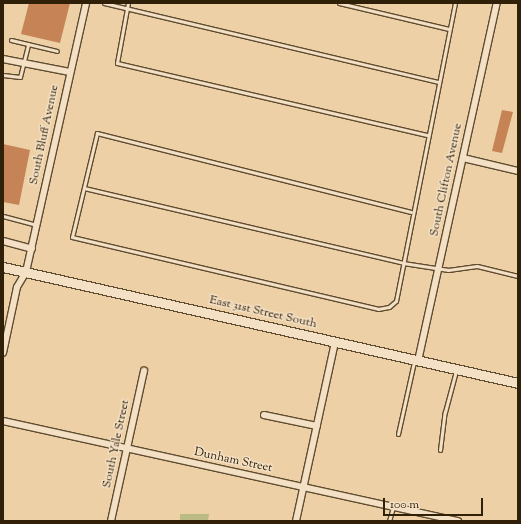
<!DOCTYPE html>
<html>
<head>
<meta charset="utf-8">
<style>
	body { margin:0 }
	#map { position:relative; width:521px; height:524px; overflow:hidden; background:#edd0a6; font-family:"Sorts Mill Goudy",serif }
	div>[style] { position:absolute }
	.green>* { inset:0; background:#babb85 }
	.building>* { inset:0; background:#c68355 }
	.roads { filter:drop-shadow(1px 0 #5f4c30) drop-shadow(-1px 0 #5f4c30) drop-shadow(0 1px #5f4c30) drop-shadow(0 -1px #5f4c30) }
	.lane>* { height:3px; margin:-1.5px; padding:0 1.5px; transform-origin:1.5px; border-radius:1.5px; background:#f3e0c5 }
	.street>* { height:6px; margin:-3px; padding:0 3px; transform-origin:3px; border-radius:3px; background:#f3e0c5 }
	.secondary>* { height:9px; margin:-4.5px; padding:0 4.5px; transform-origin:4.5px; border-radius:4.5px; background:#f3e0c5 }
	span { translate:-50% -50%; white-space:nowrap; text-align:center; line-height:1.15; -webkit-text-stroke:3px #f3e0c5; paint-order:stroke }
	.street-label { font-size:12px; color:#302008 }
	.frame { position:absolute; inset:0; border:4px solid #302008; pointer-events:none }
	.scale { position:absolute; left:383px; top:498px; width:100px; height:18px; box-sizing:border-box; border:2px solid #302008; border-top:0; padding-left:5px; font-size:12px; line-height:14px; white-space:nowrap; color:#302008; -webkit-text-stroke:3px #f3e0c5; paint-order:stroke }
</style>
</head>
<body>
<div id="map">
	<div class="green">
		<i style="clip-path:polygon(180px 514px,209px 514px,208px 521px,180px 521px)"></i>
	</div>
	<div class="building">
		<i style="clip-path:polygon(29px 3px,70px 3px,60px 43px,21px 34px)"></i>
		<i style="clip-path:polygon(502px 110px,513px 112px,502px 153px,492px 151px)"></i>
		<i style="clip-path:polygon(3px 144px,30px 150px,19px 205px,3px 202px)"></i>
	</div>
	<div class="roads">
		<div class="lane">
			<i style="left:104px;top:3px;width:343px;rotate:13.3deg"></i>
			<i style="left:128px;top:3px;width:61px;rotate:100.4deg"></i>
			<i style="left:117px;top:63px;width:318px;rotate:13.1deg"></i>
			<i style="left:339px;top:3px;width:113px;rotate:13.3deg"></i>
			<i style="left:11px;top:40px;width:47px;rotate:13.4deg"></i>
			<i style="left:3px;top:75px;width:17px;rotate:7deg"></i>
			<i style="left:20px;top:77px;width:34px;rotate:-76deg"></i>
			<i style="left:84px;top:188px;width:328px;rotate:13.2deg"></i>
			<i style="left:403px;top:263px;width:46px;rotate:8.8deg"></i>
			<i style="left:448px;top:270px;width:29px;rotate:-8deg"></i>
			<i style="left:477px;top:266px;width:42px;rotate:13.7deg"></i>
			<i style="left:411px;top:212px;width:324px;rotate:-165.9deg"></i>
			<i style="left:97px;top:133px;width:107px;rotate:103.5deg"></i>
			<i style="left:72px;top:237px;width:314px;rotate:13.2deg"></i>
			<i style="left:378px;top:309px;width:11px;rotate:-10deg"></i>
			<i style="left:389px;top:307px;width:9px;rotate:-41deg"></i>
			<i style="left:396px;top:301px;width:304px;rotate:-78.8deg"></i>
			<i style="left:3px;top:216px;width:35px;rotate:15deg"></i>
			<i style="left:398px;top:434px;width:74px;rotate:-77.5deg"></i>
			<i style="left:440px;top:450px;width:38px;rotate:-83deg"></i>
			<i style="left:445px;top:412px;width:42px;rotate:-75deg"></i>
			<i style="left:389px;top:521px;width:15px;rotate:-74deg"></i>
		</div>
		<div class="street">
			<i style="left:3px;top:59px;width:68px;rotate:11deg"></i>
			<i style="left:463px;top:158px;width:57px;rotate:13.3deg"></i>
			<i style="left:3px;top:241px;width:30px;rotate:15deg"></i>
			<i style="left:3px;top:353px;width:67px;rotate:-78deg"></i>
			<i style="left:17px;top:287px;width:17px;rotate:-59deg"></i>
			<i style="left:26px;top:272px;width:276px;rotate:-77.4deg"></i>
			<i style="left:418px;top:361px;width:367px;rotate:-77.6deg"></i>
			<i style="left:264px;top:415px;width:54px;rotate:11.7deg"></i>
			<i style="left:3px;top:421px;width:466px;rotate:12.4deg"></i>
			<i style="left:111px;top:521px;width:154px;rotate:-77.6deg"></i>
			<i style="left:296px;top:521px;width:183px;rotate:-77.7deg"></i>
		</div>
		<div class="secondary">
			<i style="left:3px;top:267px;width:528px;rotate:12.69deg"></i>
		</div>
	</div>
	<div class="street-label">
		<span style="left:45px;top:135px;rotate:-78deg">South Bluff Avenue</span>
		<span style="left:447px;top:180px;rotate:-78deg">South Clifton Avenue</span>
		<span style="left:263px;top:313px;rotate:13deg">East 31st Street South</span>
		<span style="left:117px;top:444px;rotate:-78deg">South Yale Street</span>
		<span style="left:233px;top:461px;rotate:12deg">Dunham Street</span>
	</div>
	<div class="frame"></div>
	<div class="scale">100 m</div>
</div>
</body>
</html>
